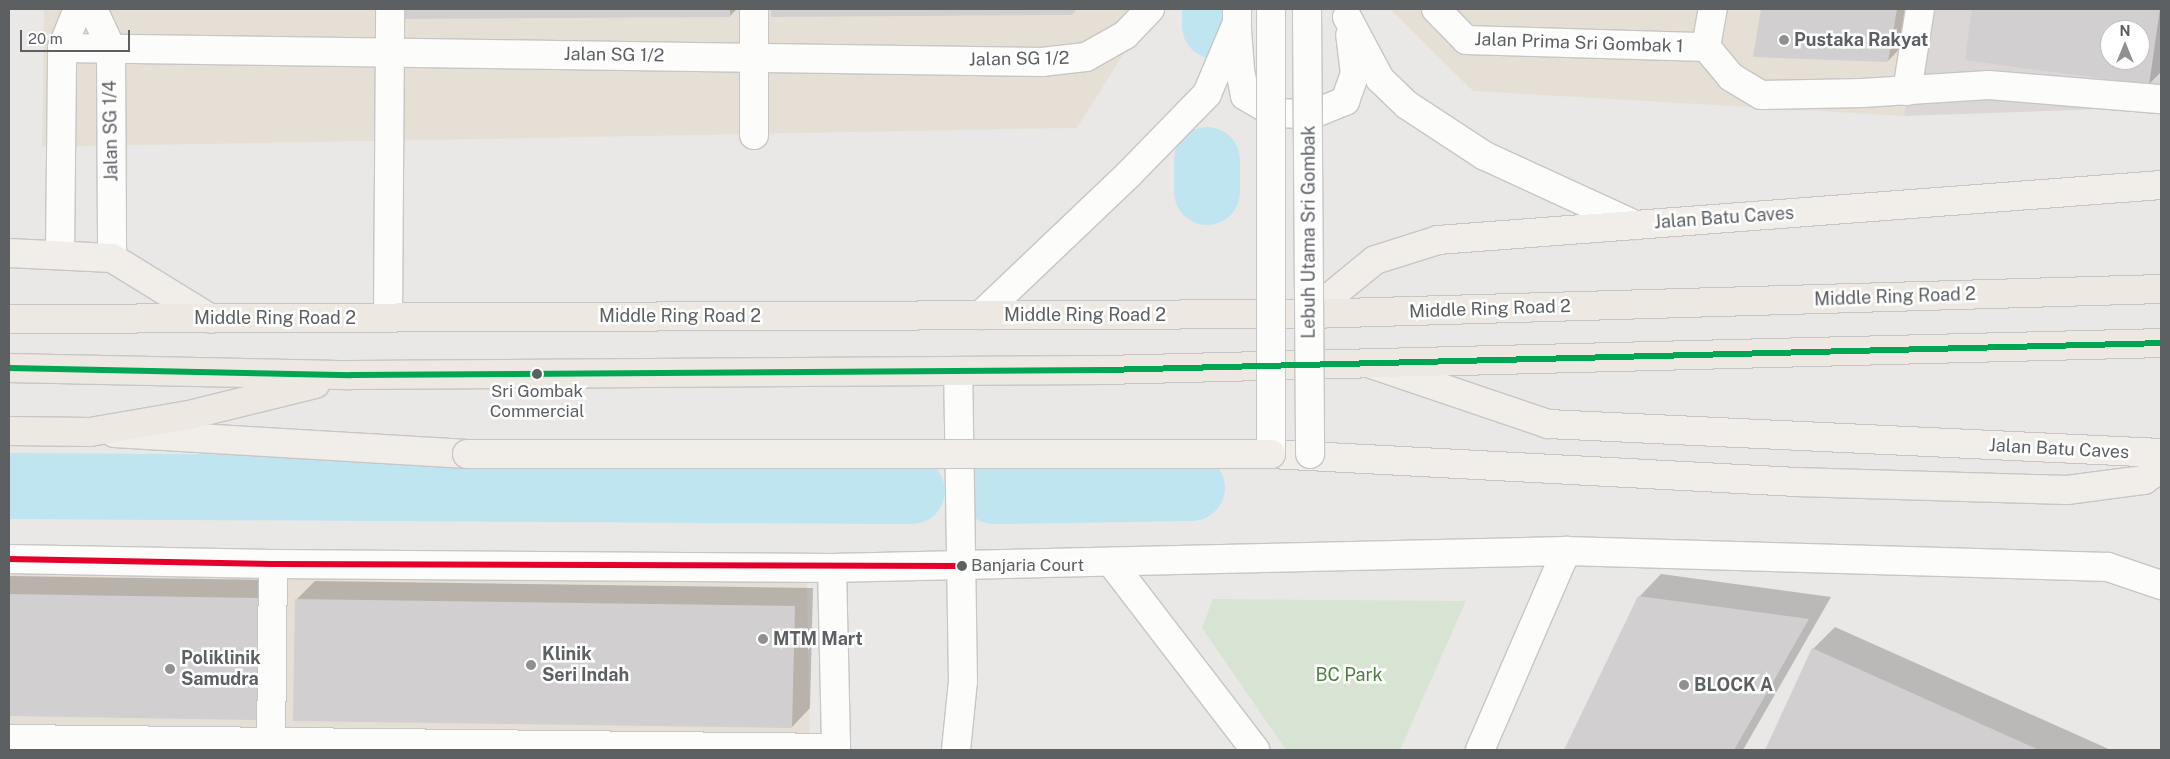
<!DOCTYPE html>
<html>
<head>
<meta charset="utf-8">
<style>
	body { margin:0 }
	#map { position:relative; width:2170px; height:759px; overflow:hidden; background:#eae8e6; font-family:"Public Sans",sans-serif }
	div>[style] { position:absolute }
	.commercial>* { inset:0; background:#e6dfd6 }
	.industrial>* { inset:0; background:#dad7d6 }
	.green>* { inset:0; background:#d8e4d3 }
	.shadow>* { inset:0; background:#0003 }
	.river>* { height:66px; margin:-33px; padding:0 33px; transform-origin:33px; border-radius:33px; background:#bfe5f0 }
	.building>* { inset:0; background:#d1cfcf }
	.roads { filter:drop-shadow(1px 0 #c7c6c6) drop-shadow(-1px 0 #c7c6c6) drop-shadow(0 1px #c7c6c6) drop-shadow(0 -1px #c7c6c6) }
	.minor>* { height:28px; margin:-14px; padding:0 14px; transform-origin:14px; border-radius:14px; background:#fcfcfb }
	.major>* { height:28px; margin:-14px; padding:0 14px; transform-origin:14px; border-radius:14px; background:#f1eee9 }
	.highway>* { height:28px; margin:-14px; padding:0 14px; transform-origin:14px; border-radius:14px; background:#ede8e2 }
	.bridges { filter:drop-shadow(1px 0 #c7c6c6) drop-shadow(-1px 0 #c7c6c6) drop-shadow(0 1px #c7c6c6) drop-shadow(0 -1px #c7c6c6) }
	.minor-bridge>* { height:28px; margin:-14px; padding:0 14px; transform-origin:14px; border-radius:14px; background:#fcfcfb }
	.major-bridge>* { height:28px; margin:-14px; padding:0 14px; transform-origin:14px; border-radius:14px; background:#f1eee9 }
	.bus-1>* { height:6px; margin:-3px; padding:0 3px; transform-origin:3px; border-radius:3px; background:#00a651 }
	.bus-2>* { height:6px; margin:-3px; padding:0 3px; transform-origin:3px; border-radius:3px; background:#e4002b }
	.dots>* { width:14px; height:14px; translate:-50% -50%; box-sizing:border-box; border:2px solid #fff; border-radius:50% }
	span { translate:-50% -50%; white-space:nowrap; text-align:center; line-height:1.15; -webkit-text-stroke:5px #fff; paint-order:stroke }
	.bus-label { font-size:17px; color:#5c6063 }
	.left { translate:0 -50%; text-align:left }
	.poi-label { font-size:18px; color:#5c6063; font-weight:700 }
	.street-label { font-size:18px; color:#5c6063 }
	.park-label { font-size:18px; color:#4a7e3f }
	.frame { position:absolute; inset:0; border:10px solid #5c6063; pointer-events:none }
	.north { position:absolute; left:2100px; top:20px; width:50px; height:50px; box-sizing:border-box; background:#fff; border:1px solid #bebfc1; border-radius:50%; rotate:0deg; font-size:14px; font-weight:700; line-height:20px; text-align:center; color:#5c6063 }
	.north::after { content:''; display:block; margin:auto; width:18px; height:22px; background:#8e9091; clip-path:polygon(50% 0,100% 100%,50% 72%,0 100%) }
	.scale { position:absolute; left:20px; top:30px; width:110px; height:22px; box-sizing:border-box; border:2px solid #5c6063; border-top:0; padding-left:6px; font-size:15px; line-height:18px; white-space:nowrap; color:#5c6063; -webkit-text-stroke:4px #fff; paint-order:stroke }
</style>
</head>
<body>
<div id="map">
	<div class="commercial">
		<i style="clip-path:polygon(44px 9px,1144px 9px,1144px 21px,1077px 128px,42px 147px)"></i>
		<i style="clip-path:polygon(1390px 9px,1922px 9px,1904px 116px,1473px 91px)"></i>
		<i style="clip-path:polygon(9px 569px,807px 581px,810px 750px,9px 750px)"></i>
	</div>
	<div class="industrial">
		<i style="clip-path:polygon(evenodd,1922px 9px,2161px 9px,2161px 107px,1904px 116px,1922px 9px,2110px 30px,2140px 30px,2140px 60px,2110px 60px,2110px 30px)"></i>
	</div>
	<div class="green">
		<i style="clip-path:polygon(1213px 599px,1466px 601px,1400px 750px,1286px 750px,1202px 628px)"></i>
	</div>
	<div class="shadow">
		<i style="clip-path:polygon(403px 9px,737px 9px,730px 16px,403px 18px)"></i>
		<i style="clip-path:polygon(772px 9px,1076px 9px,1071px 13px,772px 15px)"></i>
		<i style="clip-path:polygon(1762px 9px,1912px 9px,1906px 42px,1888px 61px,1755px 56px)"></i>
		<i style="clip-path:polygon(evenodd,1973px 9px,2161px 9px,2161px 72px,2149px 84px,1966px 59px,1973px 9px,2110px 30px,2140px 30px,2140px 60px,2110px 60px,2110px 30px)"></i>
		<i style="clip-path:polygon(1661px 574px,1831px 597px,1743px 750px,1565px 750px,1639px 597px)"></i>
		<i style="clip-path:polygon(9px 576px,278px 580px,257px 719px,9px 715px)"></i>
		<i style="clip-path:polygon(315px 581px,813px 588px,810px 708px,792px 727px,296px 600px)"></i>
		<i style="clip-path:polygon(1835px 627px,2111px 750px,1766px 750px,1813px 649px)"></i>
	</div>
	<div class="river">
		<i style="left:1215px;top:9px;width:17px;rotate:90deg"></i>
		<i style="left:1207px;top:160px;width:32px;rotate:90deg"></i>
		<i style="left:9px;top:486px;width:903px;rotate:0.32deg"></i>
		<i style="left:994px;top:491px;width:198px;rotate:-0.9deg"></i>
	</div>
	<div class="building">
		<i style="clip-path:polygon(402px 9px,730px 9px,730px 17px,402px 19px)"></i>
		<i style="clip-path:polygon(771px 9px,1077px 9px,1072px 15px,771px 17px)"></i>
		<i style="clip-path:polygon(1761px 9px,1897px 9px,1888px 62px,1753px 57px)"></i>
		<i style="clip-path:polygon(evenodd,1972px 9px,2160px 9px,2149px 85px,1965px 60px,1972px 9px,2110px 30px,2140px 30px,2140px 60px,2110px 60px,2110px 30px)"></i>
		<i style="clip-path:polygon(9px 594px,260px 598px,258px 720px,9px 716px)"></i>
		<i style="clip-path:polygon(1638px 596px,1809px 619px,1734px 750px,1564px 750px)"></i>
		<i style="clip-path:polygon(295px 599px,795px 606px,792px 728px,293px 721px)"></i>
		<i style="clip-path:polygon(1812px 648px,2039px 750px,1765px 750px)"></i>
	</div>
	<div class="roads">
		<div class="minor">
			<i style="left:93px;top:9px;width:43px;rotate:65.2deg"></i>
			<i style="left:111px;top:48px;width:210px;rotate:89.7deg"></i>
			<i style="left:1436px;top:9px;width:43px;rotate:45.9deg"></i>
			<i style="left:1466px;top:40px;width:240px;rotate:1.7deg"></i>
			<i style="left:1347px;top:17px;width:70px;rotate:62deg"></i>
			<i style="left:1380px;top:79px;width:37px;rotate:44deg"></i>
			<i style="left:1407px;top:105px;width:93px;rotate:33.2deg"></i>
			<i style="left:1485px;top:156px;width:165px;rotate:24.7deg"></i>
			<i style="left:1237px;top:29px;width:41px;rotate:85.8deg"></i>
			<i style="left:1240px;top:70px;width:26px;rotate:79deg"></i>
			<i style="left:1245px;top:96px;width:34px;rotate:30deg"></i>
			<i style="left:1275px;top:113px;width:38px;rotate:2deg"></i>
			<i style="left:1313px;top:114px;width:35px;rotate:-22deg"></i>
			<i style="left:1345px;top:101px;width:29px;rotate:-70deg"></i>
			<i style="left:1355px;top:74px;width:39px;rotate:-97deg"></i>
			<i style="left:1706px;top:47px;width:39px;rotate:50deg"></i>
			<i style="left:1731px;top:77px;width:35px;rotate:31deg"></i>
			<i style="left:1761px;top:95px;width:101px;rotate:-1.1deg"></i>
			<i style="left:1862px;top:93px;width:127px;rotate:-3.6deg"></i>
			<i style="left:1989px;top:85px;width:173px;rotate:4.7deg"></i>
			<i style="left:1706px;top:47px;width:39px;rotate:-80deg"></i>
			<i style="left:62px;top:48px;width:980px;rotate:0.82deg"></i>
			<i style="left:1042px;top:62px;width:44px;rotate:-6.5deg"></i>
			<i style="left:1086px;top:57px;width:45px;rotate:-29.4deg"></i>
			<i style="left:1125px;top:35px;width:36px;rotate:-46deg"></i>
			<i style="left:1907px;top:91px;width:83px;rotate:-81deg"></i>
			<i style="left:754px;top:135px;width:126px;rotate:-90deg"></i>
			<i style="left:60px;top:254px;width:206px;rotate:-89.4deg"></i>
			<i style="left:62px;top:48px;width:42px;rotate:-67.7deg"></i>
			<i style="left:981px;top:315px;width:203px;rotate:-43.6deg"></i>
			<i style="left:1128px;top:175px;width:113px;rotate:-45.7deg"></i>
			<i style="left:1207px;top:94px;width:77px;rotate:-67.1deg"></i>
			<i style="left:1237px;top:23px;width:14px;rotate:-90deg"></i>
			<i style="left:388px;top:318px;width:309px;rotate:-89.6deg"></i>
			<i style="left:9px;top:559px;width:264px;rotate:1.1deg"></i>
			<i style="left:273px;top:564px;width:559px;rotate:0.41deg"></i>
			<i style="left:832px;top:568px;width:734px;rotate:-1.33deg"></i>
			<i style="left:1566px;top:551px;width:542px;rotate:1.69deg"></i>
			<i style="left:2108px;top:567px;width:56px;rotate:18.8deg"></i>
			<i style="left:1111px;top:562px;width:237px;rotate:52.5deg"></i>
			<i style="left:832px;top:568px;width:182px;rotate:88.7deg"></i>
			<i style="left:9px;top:739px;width:827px;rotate:0.62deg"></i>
			<i style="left:271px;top:750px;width:186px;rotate:-89.4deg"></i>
			<i style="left:956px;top:750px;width:69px;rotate:-84.2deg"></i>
			<i style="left:963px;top:681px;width:310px;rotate:-90.9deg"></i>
			<i style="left:1480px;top:750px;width:217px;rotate:-66.6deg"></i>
		</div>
		<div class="major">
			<i style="left:9px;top:253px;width:103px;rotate:2.8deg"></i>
			<i style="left:112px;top:258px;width:116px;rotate:31.6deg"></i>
			<i style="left:1309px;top:314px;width:85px;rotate:-39.3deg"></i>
			<i style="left:1375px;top:260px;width:66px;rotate:-17.6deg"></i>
			<i style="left:1438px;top:240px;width:725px;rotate:-4.35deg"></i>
			<i style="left:1371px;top:364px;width:187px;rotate:18.7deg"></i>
			<i style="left:1548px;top:424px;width:614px;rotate:2.71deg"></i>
			<i style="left:114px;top:433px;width:354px;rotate:3.4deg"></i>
			<i style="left:1271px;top:454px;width:526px;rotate:3.05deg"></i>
			<i style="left:1796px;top:482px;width:271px;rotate:1.7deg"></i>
			<i style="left:2067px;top:490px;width:78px;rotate:-7.4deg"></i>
			<i style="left:2144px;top:480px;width:21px;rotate:-35deg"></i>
		</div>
		<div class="highway">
			<i style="left:9px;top:319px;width:1300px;rotate:-0.22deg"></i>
			<i style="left:1309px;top:314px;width:852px;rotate:-1.68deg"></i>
			<i style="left:9px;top:368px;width:342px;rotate:1.2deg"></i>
			<i style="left:351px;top:375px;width:754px;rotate:-0.38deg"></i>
			<i style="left:1105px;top:370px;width:1056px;rotate:-1.46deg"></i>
			<i style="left:9px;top:431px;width:81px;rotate:0.7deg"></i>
			<i style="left:90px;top:432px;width:100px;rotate:-9.7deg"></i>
			<i style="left:189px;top:415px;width:130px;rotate:-13.8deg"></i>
		</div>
	</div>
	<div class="bridges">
		<div class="minor-bridge">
			<i style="left:1271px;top:9px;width:445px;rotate:90deg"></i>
			<i style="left:1307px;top:9px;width:445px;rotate:89.6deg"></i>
		</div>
		<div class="major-bridge">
			<i style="left:467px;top:454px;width:804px"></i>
		</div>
	</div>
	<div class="bus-1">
		<i style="left:9px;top:368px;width:342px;rotate:1.2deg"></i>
		<i style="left:351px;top:375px;width:754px;rotate:-0.38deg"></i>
		<i style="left:1105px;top:370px;width:1056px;rotate:-1.46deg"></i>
	</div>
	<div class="bus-2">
		<i style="left:9px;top:559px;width:264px;rotate:1.1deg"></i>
		<i style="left:273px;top:564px;width:689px;rotate:0.17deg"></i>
	</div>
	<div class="dots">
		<i style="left:1784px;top:40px;background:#8e9091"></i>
		<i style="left:537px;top:374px;background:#5c6063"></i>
		<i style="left:962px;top:566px;background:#5c6063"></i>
		<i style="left:763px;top:639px;background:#8e9091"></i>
		<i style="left:531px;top:665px;background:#8e9091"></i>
		<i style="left:170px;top:669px;background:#8e9091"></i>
		<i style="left:1684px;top:685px;background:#8e9091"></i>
	</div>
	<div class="bus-label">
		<span style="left:537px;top:402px">Sri Gombak<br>Commercial</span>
		<span class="left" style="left:971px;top:566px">Banjaria Court</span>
	</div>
	<div class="poi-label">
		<span class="left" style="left:1794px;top:40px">Pustaka Rakyat</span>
		<span class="left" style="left:773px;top:639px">MTM Mart</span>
		<span class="left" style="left:542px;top:665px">Klinik<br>Seri Indah</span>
		<span class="left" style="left:181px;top:669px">Poliklinik<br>Samudra</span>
		<span class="left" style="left:1694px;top:685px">BLOCK A</span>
	</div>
	<div class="street-label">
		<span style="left:1579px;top:43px;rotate:2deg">Jalan Prima Sri Gombak 1</span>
		<span style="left:614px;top:55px;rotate:1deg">Jalan SG 1/2</span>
		<span style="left:1019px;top:59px;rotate:-1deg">Jalan SG 1/2</span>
		<span style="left:111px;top:131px;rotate:-91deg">Jalan SG 1/4</span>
		<span style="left:1724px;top:218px;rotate:-4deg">Jalan Batu Caves</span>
		<span style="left:1309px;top:232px;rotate:-90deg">Lebuh Utama Sri Gombak</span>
		<span style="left:1895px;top:297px;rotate:-2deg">Middle Ring Road 2</span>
		<span style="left:1490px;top:309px;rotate:-2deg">Middle Ring Road 2</span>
		<span style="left:1085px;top:315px">Middle Ring Road 2</span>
		<span style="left:680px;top:316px">Middle Ring Road 2</span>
		<span style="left:275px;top:318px">Middle Ring Road 2</span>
		<span style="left:2059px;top:449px;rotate:3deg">Jalan Batu Caves</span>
	</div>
	<div class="park-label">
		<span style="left:1349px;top:675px">BC Park</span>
	</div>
	<div class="frame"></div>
	<div class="north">N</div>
	<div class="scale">20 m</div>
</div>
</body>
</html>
